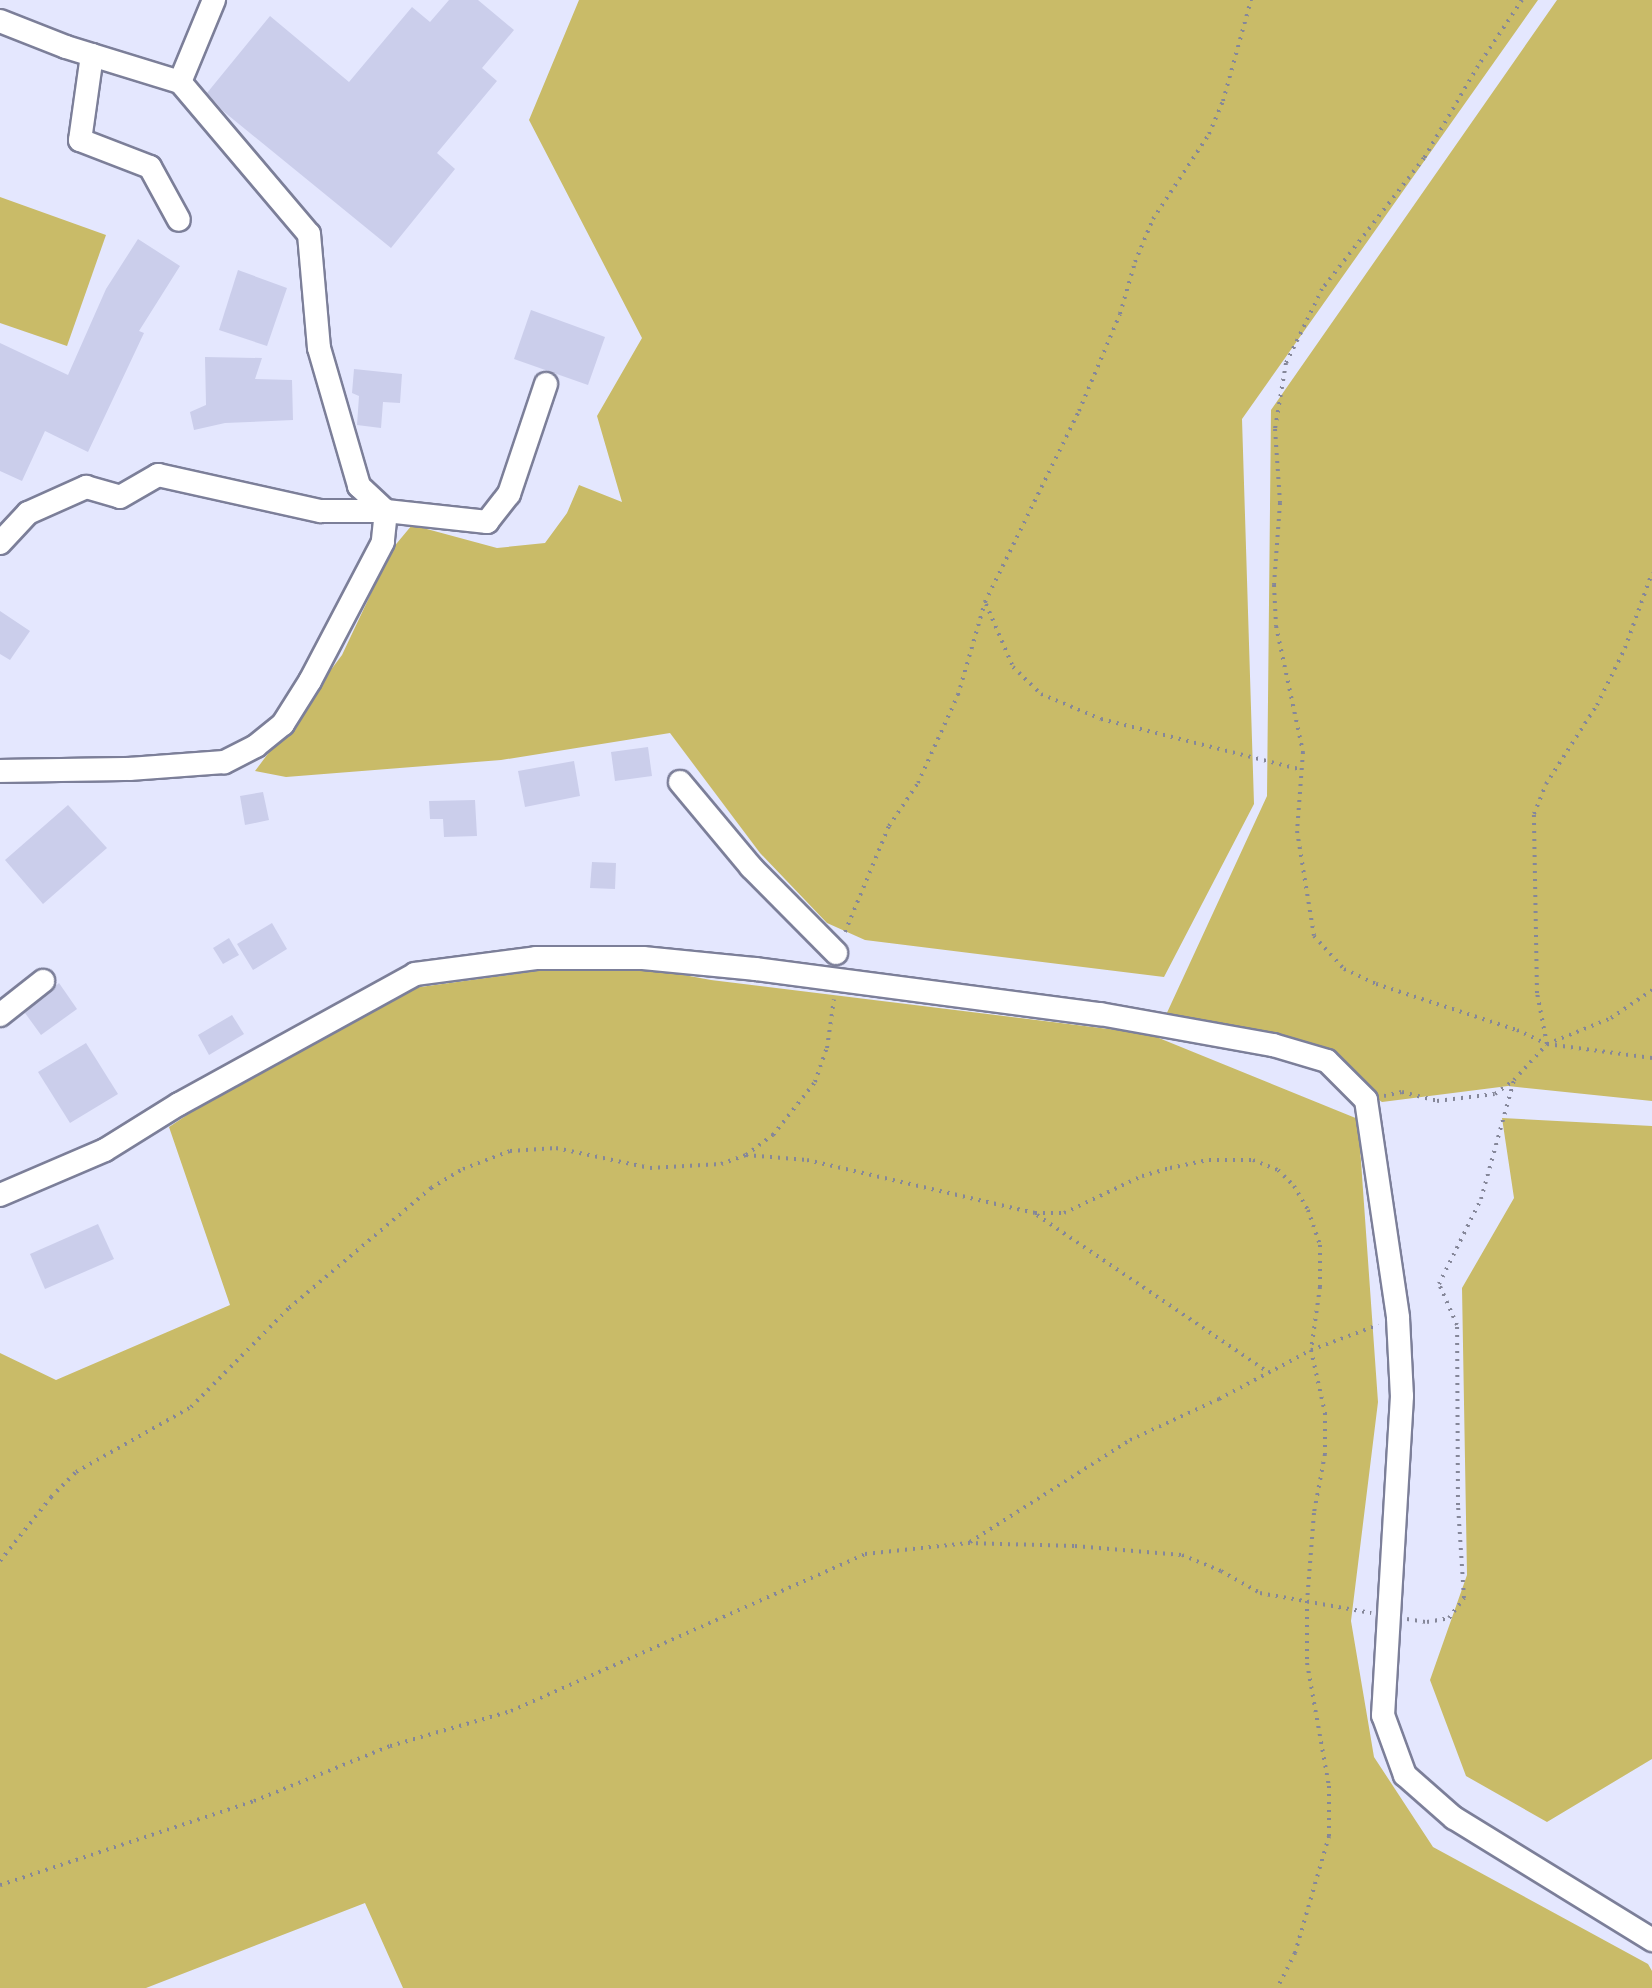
<!DOCTYPE html>
<html>
<head>
<meta charset="utf-8">
<style>
	body { margin:0 }
	#map { position:relative; width:1652px; height:1988px; overflow:hidden; background:#e4e7fe; font-family:Roboto,sans-serif }
	div>[style] { position:absolute }
	.green>* { inset:0; background:#c9bb68 }
	.building>* { inset:0; background:#cbceeb }
	.path>* { height:4px; margin-top:-2px; transform-origin:0; background:repeating-linear-gradient(90deg,#858799 0 2px,transparent 0 8px) }
	.roads { filter:drop-shadow(2px 0 #7c7f99) drop-shadow(-2px 0 #7c7f99) drop-shadow(0 2px #7c7f99) drop-shadow(0 -2px #7c7f99) }
	.minor>* { height:22px; margin:-11px; padding:0 11px; transform-origin:11px; border-radius:11px; background:#fff }
	span { translate:-50% -50%; white-space:nowrap; text-align:center; line-height:1.15; -webkit-text-stroke:6px #fff; paint-order:stroke }
</style>
</head>
<body>
<div id="map">
	<div class="green">
		<i style="clip-path:polygon(579px 0,1538px 0,1242px 419px,1254px 804px,1164px 977px,865px 940px,827px 923px,760px 853px,670px 733px,501px 760px,286px 777px,255px 771px,342px 655px,392px 549px,412px 525px,497px 548px,545px 543px,567px 513px,579px 485px,622px 502px,597px 416px,642px 338px,529px 120px)"></i>
		<i style="clip-path:polygon(1557px 0,1652px 0,1652px 1101px,1508px 1086px,1382px 1102px,1317px 1056px,1165px 1017px,1267px 796px,1271px 410px)"></i>
		<i style="clip-path:polygon(0 197px,106px 235px,67px 346px,0 323px)"></i>
		<i style="clip-path:polygon(646px 968px,711px 980px,1149px 1034px,1358px 1119px,1378px 1402px,1351px 1621px,1374px 1757px,1433px 1847px,1648px 1964px,1652px 1971px,1652px 1988px,403px 1988px,365px 1903px,146px 1988px,0 1988px,0 1353px,56px 1380px,230px 1305px,169px 1127px,265px 1063px,413px 988px,537px 971px)"></i>
		<i style="clip-path:polygon(1502px 1118px,1652px 1126px,1652px 1759px,1547px 1822px,1466px 1776px,1430px 1680px,1467px 1575px,1462px 1288px,1514px 1198px)"></i>
	</div>
	<div class="building">
		<i style="clip-path:polygon(449px 0,478px 0,514px 30px,482px 68px,497px 81px,437px 153px,455px 169px,391px 248px,223px 111px,207px 93px,270px 16px,349px 82px,412px 7px,430px 22px)"></i>
		<i style="clip-path:polygon(138px 239px,180px 266px,139px 331px,144px 333px,88px 452px,45px 431px,22px 481px,0 471px,0 343px,68px 375px,106px 289px)"></i>
		<i style="clip-path:polygon(238px 270px,287px 288px,267px 346px,219px 330px)"></i>
		<i style="clip-path:polygon(531px 310px,605px 337px,588px 385px,514px 359px)"></i>
		<i style="clip-path:polygon(205px 357px,262px 358px,255px 379px,292px 380px,293px 420px,225px 423px,194px 430px,190px 412px,206px 405px)"></i>
		<i style="clip-path:polygon(354px 369px,402px 374px,400px 403px,383px 402px,381px 428px,357px 425px,359px 396px,352px 393px)"></i>
		<i style="clip-path:polygon(0 611px,30px 631px,10px 660px,0 654px)"></i>
		<i style="clip-path:polygon(648px 747px,652px 776px,615px 781px,611px 752px)"></i>
		<i style="clip-path:polygon(574px 761px,580px 796px,525px 807px,518px 771px)"></i>
		<i style="clip-path:polygon(263px 792px,269px 820px,245px 825px,240px 796px)"></i>
		<i style="clip-path:polygon(475px 800px,477px 836px,444px 837px,443px 819px,430px 819px,429px 801px)"></i>
		<i style="clip-path:polygon(68px 805px,107px 848px,43px 904px,5px 860px)"></i>
		<i style="clip-path:polygon(592px 862px,616px 863px,615px 889px,590px 888px)"></i>
		<i style="clip-path:polygon(272px 923px,287px 949px,253px 970px,237px 944px)"></i>
		<i style="clip-path:polygon(229px 938px,239px 955px,223px 964px,213px 948px)"></i>
		<i style="clip-path:polygon(59px 983px,77px 1009px,41px 1035px,25px 1013px)"></i>
		<i style="clip-path:polygon(232px 1015px,244px 1034px,209px 1055px,198px 1035px)"></i>
		<i style="clip-path:polygon(86px 1043px,118px 1094px,70px 1123px,38px 1072px)"></i>
		<i style="clip-path:polygon(98px 1224px,114px 1259px,45px 1289px,30px 1254px)"></i>
	</div>
	<div class="path">
		<i style="left:1522px;top:0;width:79px;rotate:123.7deg"></i>
		<i style="left:1478px;top:66px;width:107px;rotate:120.4deg"></i>
		<i style="left:1424px;top:158px;width:166px;rotate:127.9deg"></i>
		<i style="left:1322px;top:289px;width:82px;rotate:115.9deg"></i>
		<i style="left:1286px;top:363px;width:67px;rotate:99.5deg"></i>
		<i style="left:1275px;top:429px;width:74px;rotate:86.1deg"></i>
		<i style="left:1280px;top:503px;width:82px;rotate:94.2deg"></i>
		<i style="left:1274px;top:585px;width:41px;rotate:87.2deg"></i>
		<i style="left:1276px;top:626px;width:129px;rotate:77.9deg"></i>
		<i style="left:1303px;top:752px;width:79px;rotate:94.3deg"></i>
		<i style="left:1297px;top:831px;width:106px;rotate:80.8deg"></i>
		<i style="left:1314px;top:936px;width:45px;rotate:47.7deg"></i>
		<i style="left:1344px;top:969px;width:35px;rotate:25deg"></i>
		<i style="left:1376px;top:984px;width:148px;rotate:18.1deg"></i>
		<i style="left:1517px;top:1030px;width:33px;rotate:25deg"></i>
		<i style="left:1547px;top:1044px;width:69px;rotate:-22.1deg"></i>
		<i style="left:1611px;top:1018px;width:50px;rotate:-34.3deg"></i>
		<i style="left:986px;top:604px;width:69px;rotate:66.8deg"></i>
		<i style="left:1013px;top:667px;width:39px;rotate:44deg"></i>
		<i style="left:1041px;top:694px;width:65px;rotate:22.6deg"></i>
		<i style="left:1101px;top:719px;width:207px;rotate:14.2deg"></i>
		<i style="left:845px;top:932px;width:115px;rotate:-67.5deg"></i>
		<i style="left:889px;top:826px;width:52px;rotate:-56deg"></i>
		<i style="left:918px;top:783px;width:97px;rotate:-65.6deg"></i>
		<i style="left:958px;top:695px;width:97px;rotate:-73.8deg"></i>
		<i style="left:985px;top:602px;width:213px;rotate:-63.8deg"></i>
		<i style="left:1079px;top:411px;width:105px;rotate:-67.1deg"></i>
		<i style="left:1120px;top:314px;width:54px;rotate:-73.9deg"></i>
		<i style="left:1135px;top:262px;width:47px;rotate:-67.3deg"></i>
		<i style="left:1153px;top:219px;width:102px;rotate:-56.6deg"></i>
		<i style="left:1209px;top:134px;width:36px;rotate:-67deg"></i>
		<i style="left:1223px;top:101px;width:105px;rotate:-74.5deg"></i>
		<i style="left:1547px;top:1044px;width:52px;rotate:-101.1deg"></i>
		<i style="left:1537px;top:993px;width:179px;rotate:-91deg"></i>
		<i style="left:1534px;top:814px;width:32px;rotate:-68deg"></i>
		<i style="left:1546px;top:784px;width:94px;rotate:-57.2deg"></i>
		<i style="left:1597px;top:705px;width:64px;rotate:-63.8deg"></i>
		<i style="left:1625px;top:648px;width:80px;rotate:-70.2deg"></i>
		<i style="left:1384px;top:1096px;width:18px;rotate:-13deg"></i>
		<i style="left:1402px;top:1092px;width:36px;rotate:14deg"></i>
		<i style="left:1437px;top:1101px;width:58px;rotate:-6.9deg"></i>
		<i style="left:1495px;top:1094px;width:24px;rotate:-36deg"></i>
		<i style="left:1514px;top:1080px;width:49px;rotate:-47.5deg"></i>
		<i style="left:1547px;top:1044px;width:106px;rotate:7.6deg"></i>
		<i style="left:746px;top:1155px;width:34px;rotate:-37deg"></i>
		<i style="left:773px;top:1135px;width:68px;rotate:-51.6deg"></i>
		<i style="left:815px;top:1082px;width:36px;rotate:-71deg"></i>
		<i style="left:827px;top:1048px;width:49px;rotate:-81.9deg"></i>
		<i style="left:1037px;top:1215px;width:279px;rotate:34.2deg"></i>
		<i style="left:970px;top:1542px;width:190px;rotate:-32.5deg"></i>
		<i style="left:1130px;top:1440px;width:98px;rotate:-24.7deg"></i>
		<i style="left:1219px;top:1399px;width:104px;rotate:-28deg"></i>
		<i style="left:1311px;top:1350px;width:72px;rotate:-20.5deg"></i>
		<i style="left:0;top:1561px;width:82px;rotate:-51.4deg"></i>
		<i style="left:51px;top:1497px;width:35px;rotate:-45deg"></i>
		<i style="left:76px;top:1472px;width:132px;rotate:-29.5deg"></i>
		<i style="left:191px;top:1407px;width:139px;rotate:-45.3deg"></i>
		<i style="left:289px;top:1308px;width:186px;rotate:-40.2deg"></i>
		<i style="left:431px;top:1188px;width:37px;rotate:-31deg"></i>
		<i style="left:463px;top:1169px;width:50px;rotate:-21deg"></i>
		<i style="left:510px;top:1151px;width:46px;rotate:-3.7deg"></i>
		<i style="left:556px;top:1148px;width:96px;rotate:12deg"></i>
		<i style="left:650px;top:1168px;width:71px;rotate:-3.2deg"></i>
		<i style="left:721px;top:1164px;width:27px;rotate:-20deg"></i>
		<i style="left:746px;top:1155px;width:61px;rotate:4.7deg"></i>
		<i style="left:807px;top:1160px;width:234px;rotate:13.1deg"></i>
		<i style="left:1035px;top:1213px;width:29px"></i>
		<i style="left:1064px;top:1213px;width:86px;rotate:-25.4deg"></i>
		<i style="left:1142px;top:1176px;width:29px;rotate:-16deg"></i>
		<i style="left:1170px;top:1168px;width:40px;rotate:-12deg"></i>
		<i style="left:1209px;top:1160px;width:44px"></i>
		<i style="left:1253px;top:1160px;width:27px;rotate:22deg"></i>
		<i style="left:1278px;top:1170px;width:23px;rotate:45deg"></i>
		<i style="left:1294px;top:1186px;width:28px;rotate:60deg"></i>
		<i style="left:1308px;top:1210px;width:37px;rotate:71deg"></i>
		<i style="left:1320px;top:1245px;width:42px;rotate:90deg"></i>
		<i style="left:1320px;top:1287px;width:64px;rotate:98.1deg"></i>
		<i style="left:1311px;top:1350px;width:65px;rotate:77.5deg"></i>
		<i style="left:1325px;top:1413px;width:41px;rotate:90deg"></i>
		<i style="left:1325px;top:1454px;width:60px;rotate:100.6deg"></i>
		<i style="left:1314px;top:1513px;width:88px;rotate:94.5deg"></i>
		<i style="left:1307px;top:1601px;width:62px;rotate:90deg"></i>
		<i style="left:1307px;top:1663px;width:125px;rotate:79.9deg"></i>
		<i style="left:1329px;top:1786px;width:50px;rotate:90deg"></i>
		<i style="left:1329px;top:1836px;width:122px;rotate:106.2deg"></i>
		<i style="left:1295px;top:1953px;width:39px;rotate:117deg"></i>
		<i style="left:1407px;top:1619px;width:20px;rotate:9deg"></i>
		<i style="left:1427px;top:1622px;width:22px;rotate:-10deg"></i>
		<i style="left:1449px;top:1618px;width:25px;rotate:-53deg"></i>
		<i style="left:1464px;top:1598px;width:93px;rotate:-93.7deg"></i>
		<i style="left:1458px;top:1505px;width:180px;rotate:-90.3deg"></i>
		<i style="left:1457px;top:1325px;width:45px;rotate:-113.7deg"></i>
		<i style="left:1439px;top:1284px;width:95px;rotate:-63.7deg"></i>
		<i style="left:1481px;top:1199px;width:123px;rotate:-74.5deg"></i>
		<i style="left:0;top:1885px;width:268px;rotate:-18.3deg"></i>
		<i style="left:254px;top:1801px;width:147px;rotate:-22deg"></i>
		<i style="left:390px;top:1746px;width:126px;rotate:-16.1deg"></i>
		<i style="left:511px;top:1711px;width:387px;rotate:-23.9deg"></i>
		<i style="left:865px;top:1554px;width:104px;rotate:-6.1deg"></i>
		<i style="left:968px;top:1543px;width:107px;rotate:1.6deg"></i>
		<i style="left:1075px;top:1546px;width:107px;rotate:4.8deg"></i>
		<i style="left:1182px;top:1555px;width:42px;rotate:22.3deg"></i>
		<i style="left:1221px;top:1571px;width:45px;rotate:29.4deg"></i>
		<i style="left:1260px;top:1593px;width:113px;rotate:10.2deg"></i>
	</div>
	<div class="roads">
		<div class="minor">
			<i style="left:0;top:21px;width:71px;rotate:21.5deg"></i>
			<i style="left:66px;top:47px;width:119px;rotate:17.1deg"></i>
			<i style="left:180px;top:82px;width:199px;rotate:49.7deg"></i>
			<i style="left:309px;top:234px;width:114px;rotate:85deg"></i>
			<i style="left:319px;top:348px;width:144px;rotate:73.8deg"></i>
			<i style="left:359px;top:486px;width:37px;rotate:43deg"></i>
			<i style="left:386px;top:511px;width:31px;rotate:96deg"></i>
			<i style="left:383px;top:542px;width:157px;rotate:117.7deg"></i>
			<i style="left:310px;top:681px;width:51px;rotate:122.1deg"></i>
			<i style="left:283px;top:724px;width:35px;rotate:141deg"></i>
			<i style="left:256px;top:746px;width:36px;rotate:153deg"></i>
			<i style="left:224px;top:762px;width:95px;rotate:175.8deg"></i>
			<i style="left:129px;top:769px;width:129px;rotate:179.1deg"></i>
			<i style="left:92px;top:55px;width:86px;rotate:98deg"></i>
			<i style="left:80px;top:140px;width:75px;rotate:21.1deg"></i>
			<i style="left:150px;top:167px;width:60px;rotate:61.3deg"></i>
			<i style="left:180px;top:82px;width:89px;rotate:-67.5deg"></i>
			<i style="left:0;top:543px;width:41px;rotate:-47deg"></i>
			<i style="left:28px;top:513px;width:64px;rotate:-24.1deg"></i>
			<i style="left:86px;top:487px;width:35px;rotate:16deg"></i>
			<i style="left:120px;top:497px;width:44px;rotate:-30.1deg"></i>
			<i style="left:158px;top:475px;width:167px;rotate:12.5deg"></i>
			<i style="left:321px;top:511px;width:65px"></i>
			<i style="left:386px;top:511px;width:102px;rotate:6.2deg"></i>
			<i style="left:487px;top:522px;width:36px;rotate:-52deg"></i>
			<i style="left:509px;top:494px;width:116px;rotate:-71.4deg"></i>
			<i style="left:680px;top:782px;width:111px;rotate:50.1deg"></i>
			<i style="left:751px;top:867px;width:121px;rotate:45.3deg"></i>
			<i style="left:0;top:1015px;width:55px;rotate:-38.3deg"></i>
			<i style="left:0;top:1195px;width:114px;rotate:-23.2deg"></i>
			<i style="left:105px;top:1150px;width:87px;rotate:-31.9deg"></i>
			<i style="left:179px;top:1104px;width:269px;rotate:-28.8deg"></i>
			<i style="left:415px;top:974px;width:122px;rotate:-7.5deg"></i>
			<i style="left:536px;top:958px;width:107px"></i>
			<i style="left:643px;top:958px;width:114px;rotate:5.6deg"></i>
			<i style="left:756px;top:969px;width:347px;rotate:7.5deg"></i>
			<i style="left:1100px;top:1014px;width:176px;rotate:10.2deg"></i>
			<i style="left:1273px;top:1045px;width:56px;rotate:16.5deg"></i>
			<i style="left:1327px;top:1061px;width:55px;rotate:45deg"></i>
			<i style="left:1366px;top:1100px;width:220px;rotate:81.6deg"></i>
			<i style="left:1398px;top:1318px;width:78px;rotate:87.1deg"></i>
			<i style="left:1402px;top:1396px;width:320px;rotate:93.4deg"></i>
			<i style="left:1383px;top:1715px;width:64px;rotate:69.9deg"></i>
			<i style="left:1405px;top:1775px;width:65px;rotate:41.3deg"></i>
			<i style="left:1454px;top:1818px;width:233px;rotate:31.6deg"></i>
		</div>
	</div>
</div>
</body>
</html>
